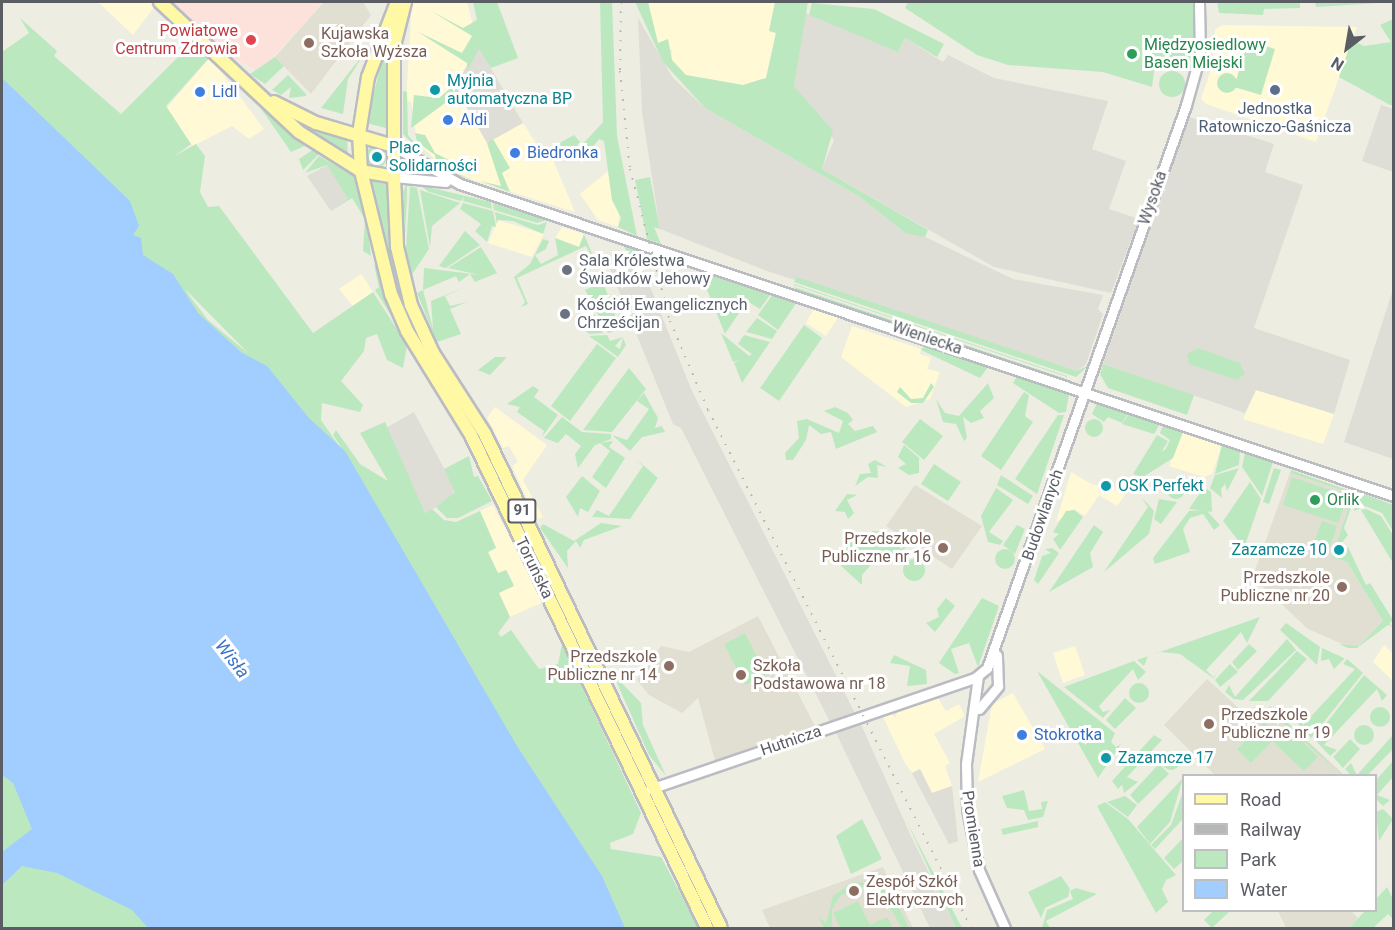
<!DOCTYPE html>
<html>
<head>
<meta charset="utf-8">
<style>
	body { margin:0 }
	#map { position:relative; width:1395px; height:930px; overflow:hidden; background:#eeede2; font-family:Roboto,sans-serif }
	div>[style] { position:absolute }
	.commercial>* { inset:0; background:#fff9d6 }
	.industrial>* { inset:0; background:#dfded6 }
	.education>* { inset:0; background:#e1dfd2 }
	.medical>* { inset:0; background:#fde2dc }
	.green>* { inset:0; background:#bce8c0 }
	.round { border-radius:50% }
	.water>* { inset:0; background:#a1cdff }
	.roads { filter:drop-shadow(2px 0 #babcc2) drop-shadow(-2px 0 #babcc2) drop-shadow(0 2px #babcc2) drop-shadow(0 -2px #babcc2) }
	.minor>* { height:9px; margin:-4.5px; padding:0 4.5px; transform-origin:4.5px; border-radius:4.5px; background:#fff }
	.major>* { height:12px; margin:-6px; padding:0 6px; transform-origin:6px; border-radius:6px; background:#fff9a6 }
	.rail>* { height:2px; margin-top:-1px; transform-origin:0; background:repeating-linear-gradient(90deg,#b6b7b7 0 1.5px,transparent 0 9.5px) }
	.dots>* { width:16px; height:16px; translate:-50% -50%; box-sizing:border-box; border:3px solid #fff; border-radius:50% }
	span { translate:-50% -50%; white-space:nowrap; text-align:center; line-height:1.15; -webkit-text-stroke:6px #fff; paint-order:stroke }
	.shield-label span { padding:2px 4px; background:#fff; border:2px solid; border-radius:4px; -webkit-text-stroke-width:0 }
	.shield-label { font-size:15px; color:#5a5e64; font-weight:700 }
	.health-label { font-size:16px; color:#be3a42 }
	.right { translate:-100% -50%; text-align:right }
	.education-label { font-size:16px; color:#785e54 }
	.left { translate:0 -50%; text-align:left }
	.leisure-label { font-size:16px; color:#27864d }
	.culture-label { font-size:16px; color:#0d838f }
	.shop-label { font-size:16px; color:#366cbe }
	.service-label { font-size:16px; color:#4e5e75 }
	.street-label { font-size:16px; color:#5a5e64 }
	.worship-label { font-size:16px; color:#5b616d }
	.water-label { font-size:18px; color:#3b73cb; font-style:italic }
	.frame { position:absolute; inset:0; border:3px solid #5a5e64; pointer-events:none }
	.legend { position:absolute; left:1182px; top:774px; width:195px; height:138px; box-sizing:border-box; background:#fff; border:2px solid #bdbfc1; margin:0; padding:8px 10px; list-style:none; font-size:18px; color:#5a5e64 }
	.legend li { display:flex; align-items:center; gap:12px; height:30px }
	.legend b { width:30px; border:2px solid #bdbfc1 }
	.north { position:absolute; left:1317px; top:18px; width:60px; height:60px; -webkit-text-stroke:4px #fff; paint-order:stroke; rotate:211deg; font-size:16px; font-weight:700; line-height:24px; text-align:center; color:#5a5e64 }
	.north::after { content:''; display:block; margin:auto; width:21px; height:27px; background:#5a5e64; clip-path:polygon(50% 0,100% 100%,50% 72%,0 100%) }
</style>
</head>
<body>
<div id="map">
	<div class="commercial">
		<i style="clip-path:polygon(98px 2px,150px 2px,155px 6px,133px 35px)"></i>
		<i style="clip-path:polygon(412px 2px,467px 2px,479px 48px,454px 86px,487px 143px,523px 123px,541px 151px,550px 153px,575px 212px,448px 172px,417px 142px,411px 102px,406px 101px)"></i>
		<i style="clip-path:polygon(648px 2px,775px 2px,769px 30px,776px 32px,766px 78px,743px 85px,686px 75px,671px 60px,672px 50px,658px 43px)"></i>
		<i style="clip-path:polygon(1222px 25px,1357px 27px,1316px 142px,1206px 104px,1201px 99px,1212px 67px,1215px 30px)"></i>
		<i style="clip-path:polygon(210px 57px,264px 129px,249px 139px,232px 126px,193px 146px,166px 109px)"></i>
		<i style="clip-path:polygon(608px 171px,612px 200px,620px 211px,618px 227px,598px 220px,580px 194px)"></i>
		<i style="clip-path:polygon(498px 220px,544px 234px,532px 257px,488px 243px)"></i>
		<i style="clip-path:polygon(562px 227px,584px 234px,579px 247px,555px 238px)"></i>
		<i style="clip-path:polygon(361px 274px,373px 292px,353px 306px,339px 289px)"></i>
		<i style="clip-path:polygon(814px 308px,839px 316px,826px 336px,806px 323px)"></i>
		<i style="clip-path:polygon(852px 326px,921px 349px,920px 354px,931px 358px,927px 369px,940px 372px,930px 399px,906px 407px,841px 357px)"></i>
		<i style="clip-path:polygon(1256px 390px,1334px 414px,1323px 444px,1243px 419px)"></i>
		<i style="clip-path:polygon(495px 407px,547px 445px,523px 480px,543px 517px,536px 520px,512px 466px,518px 462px,509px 446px,503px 448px,487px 418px)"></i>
		<i style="clip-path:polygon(1183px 432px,1222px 445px,1212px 474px,1203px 477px,1169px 466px)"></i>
		<i style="clip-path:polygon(1071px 472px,1093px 485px,1111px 485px,1125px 495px,1117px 506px,1099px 495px,1085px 516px,1074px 509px,1056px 522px)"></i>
		<i style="clip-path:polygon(493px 505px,543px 602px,510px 617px,498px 593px,514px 585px,507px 570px,498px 574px,488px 552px,496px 547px,480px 511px)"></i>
		<i style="clip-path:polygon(1384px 645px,1393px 654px,1393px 681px,1373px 662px)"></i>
		<i style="clip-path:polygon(1075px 646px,1085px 675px,1063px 683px,1053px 653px)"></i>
		<i style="clip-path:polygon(1013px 693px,1045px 749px,978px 782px,992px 704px)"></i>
		<i style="clip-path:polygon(937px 697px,946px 711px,959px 704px,965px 716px,934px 734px,950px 763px,945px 766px,952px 786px,932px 793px,920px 769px,912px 773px,905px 763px,883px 717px,892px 713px,895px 718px,898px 711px)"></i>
	</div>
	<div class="industrial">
		<i style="clip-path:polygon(805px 13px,898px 51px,905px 38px,943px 62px,948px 55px,994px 78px,1108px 101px,1092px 149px,1126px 161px,1109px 209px,1139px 219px,1111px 293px,994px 267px,822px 169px,834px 140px,794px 86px)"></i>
		<i style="clip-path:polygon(638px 18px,673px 78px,705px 108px,860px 197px,905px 233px,915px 232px,1013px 279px,1103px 295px,1098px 309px,1103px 314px,1086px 364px,1077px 371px,767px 271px,660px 229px,642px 112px)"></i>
		<i style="clip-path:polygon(479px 48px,523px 123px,487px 143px,454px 85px)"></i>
		<i style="clip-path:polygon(1381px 105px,1393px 109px,1393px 172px,1362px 161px)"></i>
		<i style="clip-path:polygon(1189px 117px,1274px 144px,1265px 172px,1303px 185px,1254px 328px,1350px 360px,1334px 414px,1256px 390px,1245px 413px,1103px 364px)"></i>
		<i style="clip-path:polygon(327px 165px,349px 199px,331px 211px,307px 176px)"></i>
		<i style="clip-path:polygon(605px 257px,643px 269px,692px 391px,855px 713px,830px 722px,681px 428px,673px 424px)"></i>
		<i style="clip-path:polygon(1393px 289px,1393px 459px,1344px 442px)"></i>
		<i style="clip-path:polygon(414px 412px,455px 489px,450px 500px,425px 513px,384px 429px)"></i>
		<i style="clip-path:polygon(860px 722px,911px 836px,956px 928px,930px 928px,835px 731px)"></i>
		<i style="clip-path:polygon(920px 769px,932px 793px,952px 786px,958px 841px,949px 844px,912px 773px)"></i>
	</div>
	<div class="education">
		<i style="clip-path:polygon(324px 2px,363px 2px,371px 15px,311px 94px,275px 57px)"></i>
		<i style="clip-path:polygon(1290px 473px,1353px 494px,1332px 557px,1347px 562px,1383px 621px,1359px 646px,1347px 646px,1308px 629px,1258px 582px,1254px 573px)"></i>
		<i style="clip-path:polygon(915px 485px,982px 526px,952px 569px,886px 526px)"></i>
		<i style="clip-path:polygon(758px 616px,815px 726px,715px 761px,698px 698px,682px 713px,649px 695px,637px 680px,661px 646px,689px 652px)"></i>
		<i style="clip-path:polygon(1207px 679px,1254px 722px,1270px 706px,1344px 775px,1215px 775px,1164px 725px)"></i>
		<i style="clip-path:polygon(883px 867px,913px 928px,770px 928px,762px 910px)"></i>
		<i style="clip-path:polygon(1278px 911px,1351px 911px,1358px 918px,1349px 928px,1286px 928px)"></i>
	</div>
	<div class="medical">
		<i style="clip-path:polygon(172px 2px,324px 2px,259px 72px,230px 56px)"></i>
	</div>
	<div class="green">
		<i style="clip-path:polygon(473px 2px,497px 2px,518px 58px,491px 68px,479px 49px,467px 71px,467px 63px,418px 32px,462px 53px,472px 36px,431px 11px,463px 28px,477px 20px)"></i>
		<i style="clip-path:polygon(600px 2px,612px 2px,617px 136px,637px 236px,618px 227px,621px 218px,612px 200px,604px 141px,599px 139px,587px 154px,582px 145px,603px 122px)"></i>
		<i style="clip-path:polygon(635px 2px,648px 2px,658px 43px,668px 39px,672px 60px,686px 75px,743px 85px,766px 78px,776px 33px,769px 31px,775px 2px,808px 2px,794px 86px,833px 131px,822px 169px,928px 230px,925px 237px,905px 233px,860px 197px,705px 108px,663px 62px)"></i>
		<i style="clip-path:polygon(908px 2px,1194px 2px,1193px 57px,1187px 70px,1155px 64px,1152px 87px,1103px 72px,1008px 65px,977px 55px,905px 8px)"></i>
		<i style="clip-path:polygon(1217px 2px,1300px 2px,1300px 8px,1264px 9px,1263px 15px,1219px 13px)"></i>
		<i style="clip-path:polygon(1315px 2px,1394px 2px,1316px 7px)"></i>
		<i style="clip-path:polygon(812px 3px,874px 9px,944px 44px,937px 57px,905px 38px,898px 52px,809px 15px)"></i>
		<i style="clip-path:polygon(evenodd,20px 18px,57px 51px,54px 56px,121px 114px,194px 41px,210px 57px,166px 106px,191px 144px,175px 156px,196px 144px,205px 156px,200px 192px,208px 207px,219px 206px,313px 333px,373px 292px,407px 345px,403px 368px,387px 360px,377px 334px,366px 338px,364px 351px,341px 381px,363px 405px,360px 412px,322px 403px,321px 420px,358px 473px,333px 435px,336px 430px,360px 464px,388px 481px,360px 433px,385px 422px,425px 513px,432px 509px,444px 520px,456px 522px,480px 511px,496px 548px,488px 552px,498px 573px,506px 570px,514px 586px,499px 593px,510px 617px,498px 633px,501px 637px,511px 630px,539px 669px,558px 664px,562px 644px,641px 813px,633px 834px,610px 843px,611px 849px,661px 857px,699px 928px,2px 928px,2px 52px,29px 33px,20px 18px,186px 291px,187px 291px,249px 354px,208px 320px,186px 291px)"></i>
		<i style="clip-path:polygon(1393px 19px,1394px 105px,1390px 105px,1339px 77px,1352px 40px,1364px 46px,1391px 42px,1380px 25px)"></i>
		<i style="clip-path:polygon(391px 27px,390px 129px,366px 123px)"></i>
		<i style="clip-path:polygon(1248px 41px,1275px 49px,1261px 95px,1234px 87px)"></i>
		<i style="clip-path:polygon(366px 51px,348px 79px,343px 114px,321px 108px)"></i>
		<i style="clip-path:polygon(275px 57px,284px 66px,265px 84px,250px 74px)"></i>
		<i class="round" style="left:1159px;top:71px;width:26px;height:26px"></i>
		<i class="round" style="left:1217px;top:73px;width:20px;height:20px"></i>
		<i style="clip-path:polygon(288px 75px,306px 94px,306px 96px,289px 98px,291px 87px,281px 95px,272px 90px)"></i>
		<i style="clip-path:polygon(454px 85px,459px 93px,411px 128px,414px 95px,439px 98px)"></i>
		<i style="clip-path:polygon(403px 91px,407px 92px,408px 135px,428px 159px,403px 134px)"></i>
		<i style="clip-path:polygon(253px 97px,308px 144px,307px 145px,291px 152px)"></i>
		<i style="clip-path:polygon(285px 115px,347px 136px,348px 157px,319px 139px)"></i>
		<i style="clip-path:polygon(415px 133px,425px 135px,435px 153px,449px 160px,450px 171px,474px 180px,448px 172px,436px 164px,435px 155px,417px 142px)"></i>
		<i style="clip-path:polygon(574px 135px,580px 142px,563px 162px,558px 144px)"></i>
		<i style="clip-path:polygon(493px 139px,510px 168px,502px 173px,510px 192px,480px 181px,501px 186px,487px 143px)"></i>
		<i class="round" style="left:365px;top:146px;width:22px;height:22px"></i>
		<i style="clip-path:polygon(314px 149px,344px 168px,344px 169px,319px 154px,303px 170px,299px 159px)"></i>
		<i style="clip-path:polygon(319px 156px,357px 178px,367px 216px,371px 256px,363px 251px,365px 219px,352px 198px,331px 211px,348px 199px,327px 165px,305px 173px)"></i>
		<i style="clip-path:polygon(650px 177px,660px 229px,654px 227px,661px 244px,647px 239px,635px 180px)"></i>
		<i style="clip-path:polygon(366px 178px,387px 181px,389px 229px,399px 279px,424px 349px,396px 296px)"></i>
		<i style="clip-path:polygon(407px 183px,407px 197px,404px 253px,402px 194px)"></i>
		<i style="clip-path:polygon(419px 185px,491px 202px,492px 209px,463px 201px,464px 197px,461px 201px,429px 192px)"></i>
		<i style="clip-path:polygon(410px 186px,417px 188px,429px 249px,411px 276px,406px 249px)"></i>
		<i style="clip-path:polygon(420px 190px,460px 203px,432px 226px,430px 247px)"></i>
		<i style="clip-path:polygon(463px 203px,493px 211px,496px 227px,492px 226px,487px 242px,475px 231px,481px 224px,460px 209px)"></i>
		<i style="clip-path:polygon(493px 203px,543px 219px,547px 220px,537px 223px,494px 210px)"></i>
		<i style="clip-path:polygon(495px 212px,538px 225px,547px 222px,543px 234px,513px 221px,498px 220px,497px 224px)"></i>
		<i style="clip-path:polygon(465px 231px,480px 245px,446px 268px,439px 266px)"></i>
		<i style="clip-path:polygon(584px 234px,599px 271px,586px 246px,517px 278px,528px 304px,521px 307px,525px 302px,514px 277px,530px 264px,543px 239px,549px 241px,546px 249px,535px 255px,541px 264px,558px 255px,555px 238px,579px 247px)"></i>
		<i style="clip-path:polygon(599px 239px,636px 247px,641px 269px,635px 268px,624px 246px)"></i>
		<i style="clip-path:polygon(481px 247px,497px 273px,475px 282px,470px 274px,459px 282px,456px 276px,423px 290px,433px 329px,431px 301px,467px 286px,445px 296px,450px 306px,467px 302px,450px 309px,461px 334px,437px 342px,417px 293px,423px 290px,424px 268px,480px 275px,448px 268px)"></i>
		<i style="clip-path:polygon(374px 265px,378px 267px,416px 355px,375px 290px,379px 287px)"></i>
		<i style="clip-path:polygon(709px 273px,769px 293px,770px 295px,760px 309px,747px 301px,725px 334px,703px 280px)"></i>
		<i style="clip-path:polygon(797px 277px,1077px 371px,1089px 365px,1076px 377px,794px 282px)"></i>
		<i style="clip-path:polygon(603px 282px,620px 329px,608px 333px,585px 290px)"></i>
		<i style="clip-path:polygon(794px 284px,1067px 376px,1067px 377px,794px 285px)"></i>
		<i style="clip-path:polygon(794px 287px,1066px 379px,1066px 381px,797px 291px)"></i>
		<i style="clip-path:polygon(773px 294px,797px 302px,778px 330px,758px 315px)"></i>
		<i style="clip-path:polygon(595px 315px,603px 333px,589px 334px,576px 323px)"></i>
		<i style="clip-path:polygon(757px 318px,777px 331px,772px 339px,746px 332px)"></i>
		<i style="clip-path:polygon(804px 325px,822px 338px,779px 401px,760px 388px)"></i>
		<i style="clip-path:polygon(721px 333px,749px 356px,752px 354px,738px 344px,744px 335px,770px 342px,742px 383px,734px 363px,740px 360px,733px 362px)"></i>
		<i style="clip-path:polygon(607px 335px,610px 341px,623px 337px,615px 346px,620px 349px,623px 338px,626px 345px,618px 357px,589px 336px)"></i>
		<i style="clip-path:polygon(597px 344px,616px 358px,570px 421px,551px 406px)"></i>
		<i style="clip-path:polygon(925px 345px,988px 367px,980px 378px,921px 350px)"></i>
		<i style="clip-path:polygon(1198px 348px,1240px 363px,1245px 374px,1236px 380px,1189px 364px,1187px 354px)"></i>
		<i style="clip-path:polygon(495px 357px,507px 357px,490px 375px,478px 370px)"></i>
		<i style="clip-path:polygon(1103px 364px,1194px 395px,1187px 415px,1108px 388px,1100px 374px)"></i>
		<i style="clip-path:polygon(629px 368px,646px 389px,612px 432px,583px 430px)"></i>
		<i style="clip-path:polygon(1017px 376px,1069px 394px,1066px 412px,1059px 413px,1013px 383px)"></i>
		<i style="clip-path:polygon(931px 383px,934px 387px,923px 403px,911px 403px,897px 392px,900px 387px,911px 399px,923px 398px)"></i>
		<i style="clip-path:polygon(988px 383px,994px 398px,980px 411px,984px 418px,971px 423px,963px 417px,967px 438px,964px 441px,956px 424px,943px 422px,936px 399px,945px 413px,959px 416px)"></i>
		<i style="clip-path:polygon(533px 386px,539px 390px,534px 397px,558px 415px,542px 437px,544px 431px,517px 412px,520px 407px,507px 404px)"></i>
		<i style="clip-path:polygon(1024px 392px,1029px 395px,1025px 416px,1033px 422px,1001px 470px,981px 456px)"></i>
		<i style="clip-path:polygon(644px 393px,658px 418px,655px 428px,662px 426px,665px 432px,642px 437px,630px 451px,612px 435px,627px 440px,649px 409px,637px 401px)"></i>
		<i style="clip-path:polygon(1097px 403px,1128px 414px,1122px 423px,1108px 417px,1104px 422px,1092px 414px)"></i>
		<i style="clip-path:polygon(835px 407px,848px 413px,853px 420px,848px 424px,855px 431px,873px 426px,877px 432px,836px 449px,831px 432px,821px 434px,809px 425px,806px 440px,793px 460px,786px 460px,785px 453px,799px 438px,797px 421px,807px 419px,839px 433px,843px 421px,824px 411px)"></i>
		<i style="clip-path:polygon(1129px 414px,1160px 424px,1154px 434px,1122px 424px)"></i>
		<i style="clip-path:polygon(1058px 415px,1064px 415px,1037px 494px,1015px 479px)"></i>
		<i style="clip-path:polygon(562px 417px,582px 432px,611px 434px,611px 439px,595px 445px,578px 468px,575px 454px,581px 446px,566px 434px,558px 443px,544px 438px)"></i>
		<i class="round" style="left:1085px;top:419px;width:18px;height:18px"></i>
		<i style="clip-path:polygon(920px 419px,943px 436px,924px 460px,902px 442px)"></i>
		<i style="clip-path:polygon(1163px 425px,1183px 432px,1173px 458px,1143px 477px,1133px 474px,1157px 435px,1168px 441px,1162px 451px,1165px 450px,1170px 440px,1160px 433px)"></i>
		<i style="clip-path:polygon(613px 441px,609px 447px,625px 458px,606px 488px,592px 477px,610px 451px,600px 443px)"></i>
		<i style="clip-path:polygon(904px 445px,919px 458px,919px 473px,909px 475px,898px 468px,906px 464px,898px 457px)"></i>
		<i style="clip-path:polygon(1222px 445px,1240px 451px,1239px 465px,1215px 474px)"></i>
		<i style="clip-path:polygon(1245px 453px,1273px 462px,1262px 496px,1242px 467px)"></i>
		<i style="clip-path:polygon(469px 456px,474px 477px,478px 476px,492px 501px,458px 518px,447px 518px,436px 507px,455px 492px,444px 469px)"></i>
		<i style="clip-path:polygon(636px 459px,658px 478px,630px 519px,592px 517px,597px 510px,609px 516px,643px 466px)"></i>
		<i style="clip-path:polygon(875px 460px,887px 467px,877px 465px,878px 478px,868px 477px,855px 486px,860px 474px,871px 473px,868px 464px)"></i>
		<i style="clip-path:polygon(934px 464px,961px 482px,948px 501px,921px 484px)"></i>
		<i style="clip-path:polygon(1239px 468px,1227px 491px,1225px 484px,1221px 489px,1222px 498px,1210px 488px,1215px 475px)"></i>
		<i style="clip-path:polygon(1274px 468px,1281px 470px,1269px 504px,1263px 502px)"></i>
		<i style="clip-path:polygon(1291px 470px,1356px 493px,1344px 528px,1348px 535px,1336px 550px,1338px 554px,1348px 547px,1366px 585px,1370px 583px,1393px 620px,1389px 624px,1393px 627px,1388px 625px,1357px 648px,1348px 648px,1339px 644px,1359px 646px,1383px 621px,1347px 562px,1332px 557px,1353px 494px,1290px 473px,1278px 508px)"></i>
		<i style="clip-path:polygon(1001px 475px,1033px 496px,1028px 504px,997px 485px)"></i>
		<i style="clip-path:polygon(582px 476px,600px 491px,588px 512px,580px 508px,578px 517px,566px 497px)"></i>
		<i style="clip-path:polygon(1292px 477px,1348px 496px,1338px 523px,1283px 505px)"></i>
		<i class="round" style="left:1167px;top:481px;width:18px;height:18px"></i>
		<i style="clip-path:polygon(1250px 482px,1261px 499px,1244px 548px,1223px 521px)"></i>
		<i style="clip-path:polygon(1204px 487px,1211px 492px,1212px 512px,1189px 509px)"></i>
		<i style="clip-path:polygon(996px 488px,1013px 500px,989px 532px,1003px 541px,1000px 545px,988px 542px,981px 516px)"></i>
		<i style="clip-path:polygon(1359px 492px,1393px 505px,1393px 531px,1382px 513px,1365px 506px,1354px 511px)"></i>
		<i style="clip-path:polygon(847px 494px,857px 495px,847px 500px,854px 513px,848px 519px,845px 512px,835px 511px)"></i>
		<i style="clip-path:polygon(1142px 499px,1147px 503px,1154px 511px,1149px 534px,1104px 572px,1148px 507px)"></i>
		<i style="clip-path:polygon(1159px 499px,1177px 502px,1161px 524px,1154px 519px)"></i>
		<i style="clip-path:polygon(1366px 509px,1381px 516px,1393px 535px,1393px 563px,1361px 510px)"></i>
		<i style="clip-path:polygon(1074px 510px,1083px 517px,1060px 550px,1053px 539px,1059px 534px,1053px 532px,1066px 511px)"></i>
		<i style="clip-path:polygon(1206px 510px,1220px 525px,1214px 530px,1203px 514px,1190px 518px,1183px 529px,1190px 552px,1155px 564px,1153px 558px,1189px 511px)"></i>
		<i style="clip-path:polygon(1322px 521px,1337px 526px,1327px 556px,1311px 550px)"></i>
		<i style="clip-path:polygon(601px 523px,622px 526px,584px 540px,580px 548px,576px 541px,567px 551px,568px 568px,540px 528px,543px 524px,574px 541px)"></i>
		<i style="clip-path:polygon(1017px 525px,1025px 529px,1015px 554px,1003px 545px)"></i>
		<i style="clip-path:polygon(1094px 525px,1103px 532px,1090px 553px,1093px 567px,1049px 592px)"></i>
		<i style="clip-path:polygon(872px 531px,887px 532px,906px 547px,895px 558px,882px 552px,862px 575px,862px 585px,841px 566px,848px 541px,870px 545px)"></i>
		<i style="clip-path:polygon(1052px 548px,1059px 553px,1038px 584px,1034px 580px,1042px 556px,1051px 553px,1045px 549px)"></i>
		<i class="round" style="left:995px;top:549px;width:20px;height:20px"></i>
		<i class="round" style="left:903px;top:559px;width:22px;height:22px"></i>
		<i style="clip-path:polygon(946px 598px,955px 606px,935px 632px,926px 623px,939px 617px,937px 609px)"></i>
		<i style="clip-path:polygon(982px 598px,999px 606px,978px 667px,969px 643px,951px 649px,959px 673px,955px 674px,939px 663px)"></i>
		<i style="clip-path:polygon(1260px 617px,1247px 643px,1241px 632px,1206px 670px,1213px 677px,1217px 674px,1213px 678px,1180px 654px,1161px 652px,1148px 656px,1144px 666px,1137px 660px)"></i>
		<i style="clip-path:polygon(1286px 623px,1320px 647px,1317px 665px,1280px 630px)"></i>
		<i style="clip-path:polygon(745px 633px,766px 675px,745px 685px,724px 644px)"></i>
		<i style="clip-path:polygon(1287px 639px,1296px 650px,1243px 700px,1234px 699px,1225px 692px,1229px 685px,1235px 697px)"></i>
		<i style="clip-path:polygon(1249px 644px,1257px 651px,1238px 670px,1232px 662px)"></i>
		<i style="clip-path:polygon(1322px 648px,1344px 658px,1344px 659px,1334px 669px,1329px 659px,1321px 661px)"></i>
		<i style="clip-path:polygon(1297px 651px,1307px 659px,1268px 701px,1249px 701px)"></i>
		<i style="clip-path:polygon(894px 655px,926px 670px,927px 684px,907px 686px,910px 666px,890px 663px)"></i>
		<i style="clip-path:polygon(1347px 659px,1363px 673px,1311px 738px,1293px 718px,1297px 713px,1303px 725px,1355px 669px,1343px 664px)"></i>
		<i style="clip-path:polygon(1134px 661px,1146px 672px,1138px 680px,1133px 669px,1099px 706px,1103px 712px,1110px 710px,1103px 718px,1064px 687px)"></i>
		<i style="clip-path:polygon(1230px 664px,1238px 672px,1220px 687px,1215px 680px)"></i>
		<i style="clip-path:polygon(1037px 671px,1115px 733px,1111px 742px,1116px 747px,1121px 744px,1108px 764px,1104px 755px,1107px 765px,1098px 778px)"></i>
		<i style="clip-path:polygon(613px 674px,641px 703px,643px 725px,666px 776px,649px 755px)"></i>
		<i style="clip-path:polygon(1364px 675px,1387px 695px,1382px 701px,1377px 689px,1324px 745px,1337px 750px,1330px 756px,1314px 739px)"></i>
		<i class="round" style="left:1129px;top:683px;width:20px;height:20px"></i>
		<i style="clip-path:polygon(1125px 698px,1136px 708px,1115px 729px,1106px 720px)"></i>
		<i class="round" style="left:1370px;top:707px;width:20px;height:20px"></i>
		<i style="clip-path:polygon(1274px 710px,1343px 775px,1293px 732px,1318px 757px,1304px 771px,1273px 742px,1287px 727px)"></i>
		<i style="clip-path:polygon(1264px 722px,1278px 735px,1251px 763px,1237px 749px)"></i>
		<i class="round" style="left:1354px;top:725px;width:20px;height:20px"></i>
		<i style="clip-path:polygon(1154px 735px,1162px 740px,1127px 777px,1138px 782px,1124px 793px,1122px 785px,1118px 789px,1112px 781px)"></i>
		<i style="clip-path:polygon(1393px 735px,1393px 749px,1368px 775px,1351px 775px,1345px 769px,1351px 763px,1357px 775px)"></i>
		<i style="clip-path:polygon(1350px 739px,1360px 749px,1343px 768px,1333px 757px)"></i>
		<i class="round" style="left:1162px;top:752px;width:18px;height:18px"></i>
		<i style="clip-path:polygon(1393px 761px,1393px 777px,1377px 795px,1390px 800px,1383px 806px,1376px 799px,1376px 780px)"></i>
		<i style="clip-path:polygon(1159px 764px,1169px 774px,1138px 804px,1130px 795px)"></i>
		<i style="clip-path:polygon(1183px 778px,1170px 822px,1150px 844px,1137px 827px)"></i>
		<i style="clip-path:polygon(1024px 790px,1029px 811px,1042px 809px,1041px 802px,1048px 801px,1043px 817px,1028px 820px,1024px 810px,1007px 808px,1002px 796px)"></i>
		<i style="clip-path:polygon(1183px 792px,1183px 819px,1155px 849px,1151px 845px,1171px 825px)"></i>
		<i style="clip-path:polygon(1125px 796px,1137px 805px,1128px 817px,1107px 802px)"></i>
		<i style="clip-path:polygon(1105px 802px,1128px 819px,1176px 875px,1166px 880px,1162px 889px,1168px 902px,1156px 913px,1097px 806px)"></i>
		<i style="clip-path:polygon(1383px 809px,1393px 819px,1379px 841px,1376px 812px)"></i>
		<i style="clip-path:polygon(862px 819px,882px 859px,851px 874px,836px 836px)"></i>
		<i style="clip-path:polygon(906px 820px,962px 928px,956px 928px)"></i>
		<i style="clip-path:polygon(1038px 821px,1038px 827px,1003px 835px,1001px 829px)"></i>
		<i style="clip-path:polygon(1183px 838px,1183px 861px,1174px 869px,1164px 858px)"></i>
		<i style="clip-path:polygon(1061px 876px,1070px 889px,1068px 897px,1045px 908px,1041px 918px,1028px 892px)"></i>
		<i style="clip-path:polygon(853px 882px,874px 884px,887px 893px,889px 887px,909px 928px,902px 928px,881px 893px,863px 887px,840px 896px,832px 909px,832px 928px,824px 928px,818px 916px,826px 923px,833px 896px)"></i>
		<i style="clip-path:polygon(1387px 887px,1393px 899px,1393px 919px,1388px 914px,1373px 928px,1349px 928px,1365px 911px,1376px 910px,1376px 899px)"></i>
		<i style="clip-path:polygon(1076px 888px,1097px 894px,1046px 921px,1050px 928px,1042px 928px,1047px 910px,1073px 899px,1070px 891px)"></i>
		<i style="clip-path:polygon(858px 901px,870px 925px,887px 917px,893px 928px,840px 928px,833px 913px)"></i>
		<i style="clip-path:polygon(1213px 911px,1230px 911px,1212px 928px,1204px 920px)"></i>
	</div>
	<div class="water">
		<i style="clip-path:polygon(2px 78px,130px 201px,139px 226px,133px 235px,141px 238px,143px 255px,173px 274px,198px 313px,242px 353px,267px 366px,309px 418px,345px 451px,517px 746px,602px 876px,625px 928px,148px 928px,132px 910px,57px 873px,22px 866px,2px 885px,2px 852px,32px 829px,13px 783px,2px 775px)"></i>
	</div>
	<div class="roads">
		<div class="minor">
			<i style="left:393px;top:146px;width:77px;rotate:29.6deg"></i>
			<i style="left:460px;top:184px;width:985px;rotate:18.47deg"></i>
			<i style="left:394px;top:177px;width:52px;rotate:5.5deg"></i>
			<i style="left:978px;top:676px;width:89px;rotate:97.8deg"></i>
			<i style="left:966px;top:764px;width:45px;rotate:88.7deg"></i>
			<i style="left:967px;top:809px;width:62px;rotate:78.9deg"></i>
			<i style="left:979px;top:870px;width:64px;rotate:65.9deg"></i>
			<i style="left:979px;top:709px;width:30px;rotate:-50deg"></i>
			<i style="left:998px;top:686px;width:31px;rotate:-92deg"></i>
			<i style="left:650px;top:789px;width:343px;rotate:-18.9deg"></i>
			<i style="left:975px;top:678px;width:16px;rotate:-40deg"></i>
			<i style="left:987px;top:668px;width:597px;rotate:-70.53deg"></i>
			<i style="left:1186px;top:105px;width:52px;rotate:-74.4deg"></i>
			<i style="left:1200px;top:55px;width:53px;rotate:-91.1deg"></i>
		</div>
		<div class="major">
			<i style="left:160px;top:2px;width:190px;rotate:43.1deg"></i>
			<i style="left:299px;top:132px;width:73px;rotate:32.2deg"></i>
			<i style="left:361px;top:171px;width:34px;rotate:10deg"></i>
			<i style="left:397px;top:2px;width:80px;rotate:111.1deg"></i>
			<i style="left:368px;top:77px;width:58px;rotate:99deg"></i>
			<i style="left:359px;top:134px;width:37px;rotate:87deg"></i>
			<i style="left:361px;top:171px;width:127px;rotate:76.3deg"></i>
			<i style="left:391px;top:294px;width:40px;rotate:66.6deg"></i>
			<i style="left:407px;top:331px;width:122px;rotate:58.4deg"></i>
			<i style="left:471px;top:435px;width:547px;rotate:64.42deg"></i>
			<i style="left:405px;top:2px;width:45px;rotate:104deg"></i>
			<i style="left:394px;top:46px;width:131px;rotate:90deg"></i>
			<i style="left:394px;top:177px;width:70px;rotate:87.5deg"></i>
			<i style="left:397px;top:247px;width:60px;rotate:76.4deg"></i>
			<i style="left:411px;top:305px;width:53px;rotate:65.4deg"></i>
			<i style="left:433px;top:353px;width:96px;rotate:57.3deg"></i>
			<i style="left:485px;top:434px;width:547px;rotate:64.46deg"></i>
			<i style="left:274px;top:102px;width:47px;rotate:26.6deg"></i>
			<i style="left:316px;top:123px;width:80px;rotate:16.6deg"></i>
		</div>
	</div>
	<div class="rail">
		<i style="left:621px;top:2px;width:69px;rotate:90.8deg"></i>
		<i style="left:620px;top:71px;width:99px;rotate:84.2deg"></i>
		<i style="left:630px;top:169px;width:157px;rotate:75.3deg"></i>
		<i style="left:670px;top:321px;width:97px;rotate:66.9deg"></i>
		<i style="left:708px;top:410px;width:581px;rotate:63.08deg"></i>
	</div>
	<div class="dots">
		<i style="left:251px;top:40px;background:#e0444e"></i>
		<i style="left:309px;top:43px;background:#8d6e63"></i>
		<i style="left:1132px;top:54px;background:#2e9e5b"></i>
		<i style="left:435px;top:90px;background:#0f9aa8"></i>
		<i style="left:1275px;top:90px;background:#5c6f8a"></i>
		<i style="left:200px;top:92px;background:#3f7fe0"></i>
		<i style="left:448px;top:120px;background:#3f7fe0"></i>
		<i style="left:515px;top:153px;background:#3f7fe0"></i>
		<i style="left:377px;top:157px;background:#0f9aa8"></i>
		<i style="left:567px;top:270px;background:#6b7280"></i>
		<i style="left:565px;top:314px;background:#6b7280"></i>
		<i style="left:1106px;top:486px;background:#0f9aa8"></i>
		<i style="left:1315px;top:500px;background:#2e9e5b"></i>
		<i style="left:943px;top:548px;background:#8d6e63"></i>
		<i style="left:1339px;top:550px;background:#0f9aa8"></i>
		<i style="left:1342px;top:587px;background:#8d6e63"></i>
		<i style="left:669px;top:666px;background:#8d6e63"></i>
		<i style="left:741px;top:675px;background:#8d6e63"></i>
		<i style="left:1209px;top:724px;background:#8d6e63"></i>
		<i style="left:1022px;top:735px;background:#3f7fe0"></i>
		<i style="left:1106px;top:758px;background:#0f9aa8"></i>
		<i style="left:854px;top:891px;background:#8d6e63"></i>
	</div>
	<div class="shield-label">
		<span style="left:522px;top:511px">91</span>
	</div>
	<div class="health-label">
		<span class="right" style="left:238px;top:40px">Powiatowe<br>Centrum Zdrowia</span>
	</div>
	<div class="education-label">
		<span class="left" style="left:321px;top:43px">Kujawska<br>Szkoła Wyższa</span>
		<span class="right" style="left:931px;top:548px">Przedszkole<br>Publiczne nr 16</span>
		<span class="right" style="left:1330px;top:587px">Przedszkole<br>Publiczne nr 20</span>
		<span class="right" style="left:657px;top:666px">Przedszkole<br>Publiczne nr 14</span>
		<span class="left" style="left:753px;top:675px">Szkoła<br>Podstawowa nr 18</span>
		<span class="left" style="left:1221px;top:724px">Przedszkole<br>Publiczne nr 19</span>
		<span class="left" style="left:866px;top:891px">Zespół Szkół<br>Elektrycznych</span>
	</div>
	<div class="leisure-label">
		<span class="left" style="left:1144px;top:54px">Międzyosiedlowy<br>Basen Miejski</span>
		<span class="left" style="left:1327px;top:500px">Orlik</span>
	</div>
	<div class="culture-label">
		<span class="left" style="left:447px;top:90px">Myjnia<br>automatyczna BP</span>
		<span class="left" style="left:389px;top:157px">Plac<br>Solidarności</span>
		<span class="left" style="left:1118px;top:486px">OSK Perfekt</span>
		<span class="right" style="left:1327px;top:550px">Zazamcze 10</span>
		<span class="left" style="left:1118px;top:758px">Zazamcze 17</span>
	</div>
	<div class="shop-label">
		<span class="left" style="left:212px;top:92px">Lidl</span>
		<span class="left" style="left:460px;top:120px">Aldi</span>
		<span class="left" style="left:527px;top:153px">Biedronka</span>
		<span class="left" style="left:1034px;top:735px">Stokrotka</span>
	</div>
	<div class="service-label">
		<span style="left:1275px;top:118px">Jednostka<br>Ratowniczo-Gaśnicza</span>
	</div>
	<div class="street-label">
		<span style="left:1153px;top:198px;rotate:-71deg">Wysoka</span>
		<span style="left:927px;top:338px;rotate:19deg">Wieniecka</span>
		<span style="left:1043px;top:515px;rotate:-71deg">Budowlanych</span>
		<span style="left:534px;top:568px;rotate:64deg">Toruńska</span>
		<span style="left:791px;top:741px;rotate:-19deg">Hutnicza</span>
		<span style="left:973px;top:829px;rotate:81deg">Promienna</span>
	</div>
	<div class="worship-label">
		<span class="left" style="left:579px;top:270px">Sala Królestwa<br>Świadków Jehowy</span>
		<span class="left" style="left:577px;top:314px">Kościół Ewangelicznych<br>Chrześcijan</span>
	</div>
	<div class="water-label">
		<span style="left:232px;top:659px;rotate:52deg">Wisła</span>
	</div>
	<div class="frame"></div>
	<ul class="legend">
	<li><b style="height:8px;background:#fff9a6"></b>Road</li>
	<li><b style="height:8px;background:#b6b7b7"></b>Railway</li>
	<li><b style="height:16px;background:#bce8c0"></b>Park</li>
	<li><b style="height:16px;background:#a1cdff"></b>Water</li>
	</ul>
	<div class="north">N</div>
</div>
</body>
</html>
